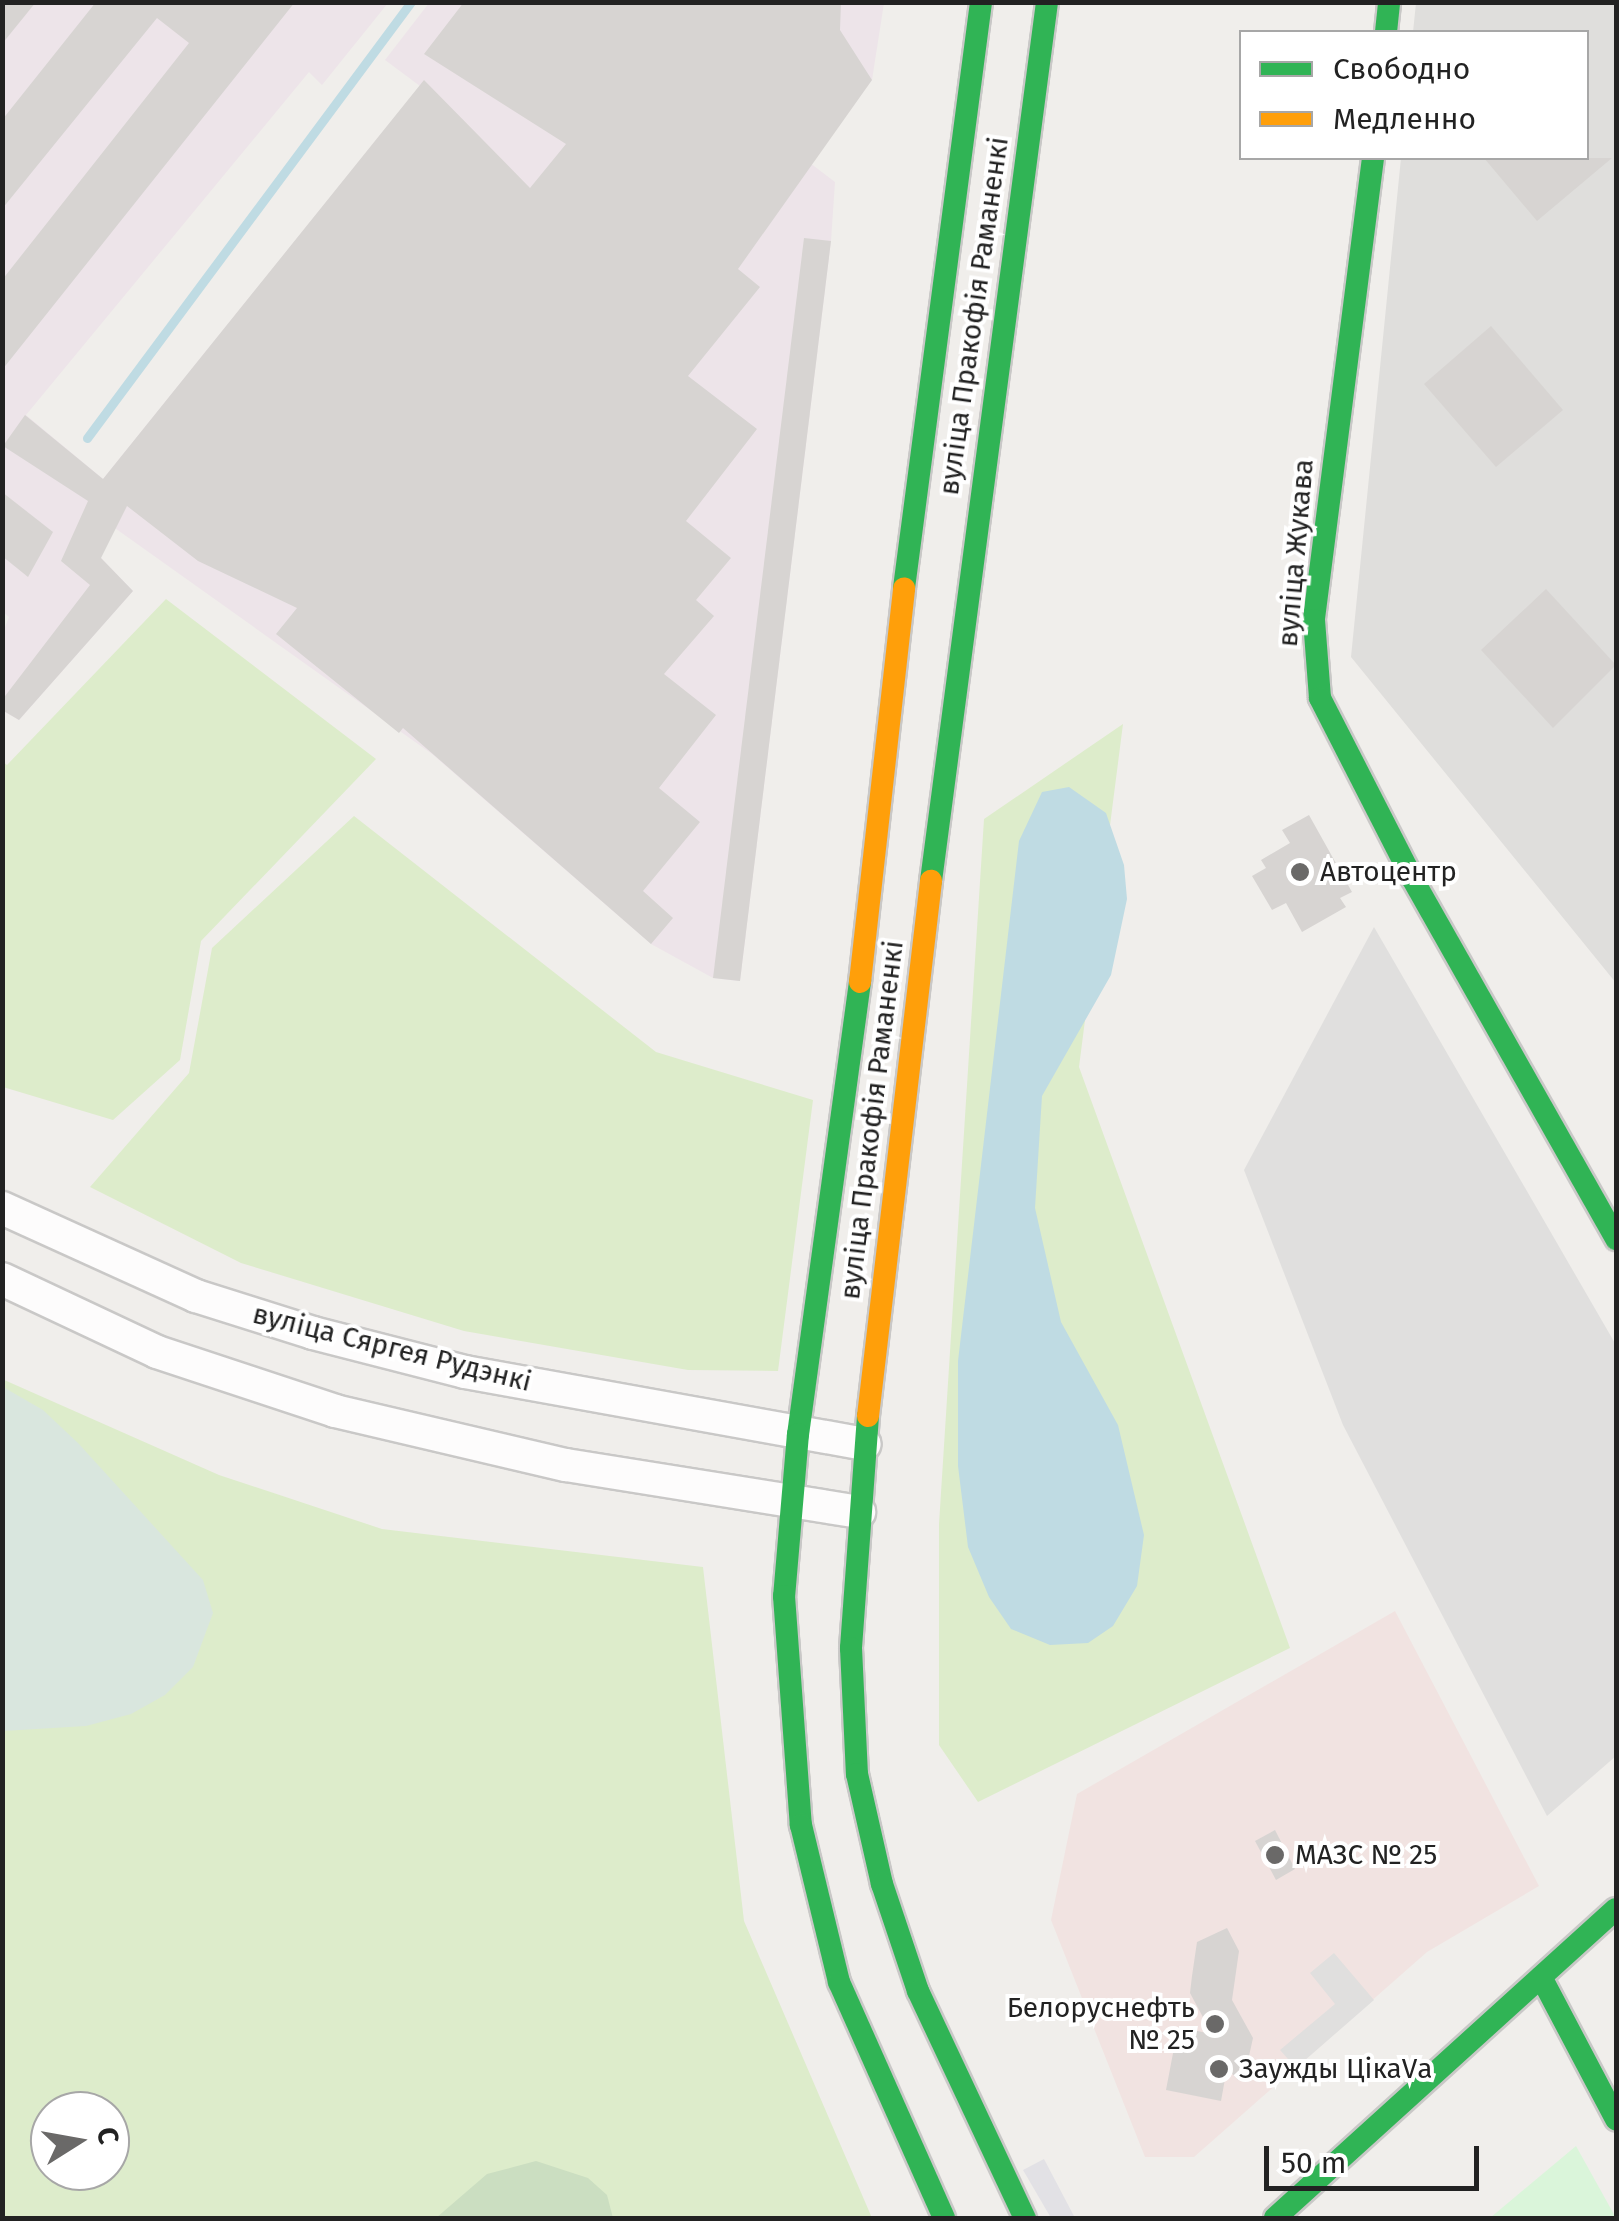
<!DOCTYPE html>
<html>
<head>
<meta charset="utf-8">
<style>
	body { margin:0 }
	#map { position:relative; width:1619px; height:2221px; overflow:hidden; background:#f0eeeb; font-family:"Fira Sans",sans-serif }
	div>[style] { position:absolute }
	.residential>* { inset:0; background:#dfdedc }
	.commercial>* { inset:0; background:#f1e3e1 }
	.industrial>* { inset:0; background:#ede4e9 }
	.grass>* { inset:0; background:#ddeccb }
	.forest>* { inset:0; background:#cbdec1 }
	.wetland>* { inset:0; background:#d9e6de }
	.park>* { inset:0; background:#daf5da }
	.parking>* { inset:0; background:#e0dfde }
	.plaza>* { inset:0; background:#e2e1e5 }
	.water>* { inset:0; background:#bfdbe3 }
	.stream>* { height:9px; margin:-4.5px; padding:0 4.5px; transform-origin:4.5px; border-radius:4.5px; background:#bfdbe3 }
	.building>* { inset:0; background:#d7d4d2 }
	.roads { filter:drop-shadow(2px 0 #c9c8c7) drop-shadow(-2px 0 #c9c8c7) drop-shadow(0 2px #c9c8c7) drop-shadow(0 -2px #c9c8c7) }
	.street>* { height:32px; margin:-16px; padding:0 16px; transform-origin:16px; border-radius:16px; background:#fdfcfc }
	.fast>* { height:22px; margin:-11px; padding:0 11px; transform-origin:11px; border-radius:11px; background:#30b455 }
	.slow>* { height:22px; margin:-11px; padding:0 11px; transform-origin:11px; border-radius:11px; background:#ff9f0a }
	.dots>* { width:28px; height:28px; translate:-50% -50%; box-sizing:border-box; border:5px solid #fff; border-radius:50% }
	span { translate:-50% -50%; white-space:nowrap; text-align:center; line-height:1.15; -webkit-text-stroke:8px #fff; paint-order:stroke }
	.street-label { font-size:28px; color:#222 }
	.poi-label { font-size:28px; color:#222 }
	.left { translate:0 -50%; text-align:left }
	.right { translate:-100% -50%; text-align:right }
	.frame { position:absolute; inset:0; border:5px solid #222; pointer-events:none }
	.legend { position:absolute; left:1239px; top:30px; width:350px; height:130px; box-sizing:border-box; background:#fff; border:2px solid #a7a7a7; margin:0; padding:12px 18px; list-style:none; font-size:30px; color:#222 }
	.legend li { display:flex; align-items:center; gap:20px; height:50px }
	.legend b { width:50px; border:2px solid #a7a7a7 }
	.north { position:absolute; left:30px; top:2091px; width:100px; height:100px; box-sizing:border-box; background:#fff; border:2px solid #a7a7a7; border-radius:50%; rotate:79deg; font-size:28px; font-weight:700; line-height:40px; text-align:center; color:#222 }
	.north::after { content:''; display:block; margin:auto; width:35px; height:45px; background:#6a6968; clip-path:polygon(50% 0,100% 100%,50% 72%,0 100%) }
	.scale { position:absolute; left:1264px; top:2146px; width:215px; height:45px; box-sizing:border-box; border:5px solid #222; border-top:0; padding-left:12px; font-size:30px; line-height:35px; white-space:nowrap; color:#222; -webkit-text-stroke:8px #fff; paint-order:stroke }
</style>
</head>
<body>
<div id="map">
	<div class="residential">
		<i style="clip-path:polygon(1416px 3px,1616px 3px,1616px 983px,1351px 657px,1401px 158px,1586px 158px,1586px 32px,1413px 32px)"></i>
	</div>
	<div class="commercial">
		<i style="clip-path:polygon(1395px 1611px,1539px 1886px,1427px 1952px,1194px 2157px,1145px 2157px,1051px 1920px,1077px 1794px)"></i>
	</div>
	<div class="industrial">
		<i style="clip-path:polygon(3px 3px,388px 3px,322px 85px,309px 72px,26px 415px,103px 479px,420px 86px,385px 60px,429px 3px,884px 3px,872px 80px,810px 163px,835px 182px,831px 241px,740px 981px,713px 978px,651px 944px,432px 754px,112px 526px,101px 558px,133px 591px,19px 720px,3px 711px,2px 635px,9px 617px,2px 611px)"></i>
	</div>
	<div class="grass">
		<i style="clip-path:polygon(166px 599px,376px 759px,201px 941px,180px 1060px,113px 1120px,3px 1087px,3px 762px,7px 765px)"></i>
		<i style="clip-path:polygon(1123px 724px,1079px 1067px,1290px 1648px,978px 1802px,939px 1745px,939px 1524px,984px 819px)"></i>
		<i style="clip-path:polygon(354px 816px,656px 1052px,813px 1100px,778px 1371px,688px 1370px,464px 1331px,241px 1263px,90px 1187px,189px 1073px,212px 948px)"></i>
		<i style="clip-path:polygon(evenodd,2px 1379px,219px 1475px,382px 1529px,703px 1567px,744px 1921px,872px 2218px,3px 2218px,2px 1379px,50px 2111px,110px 2111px,110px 2171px,50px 2171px,50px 2111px)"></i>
	</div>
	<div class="forest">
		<i style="clip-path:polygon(536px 2161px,588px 2178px,607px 2195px,613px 2218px,436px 2218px,487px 2174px)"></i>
	</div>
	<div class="wetland">
		<i style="clip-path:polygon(3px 1387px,43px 1410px,78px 1443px,203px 1580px,213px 1613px,193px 1667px,165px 1695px,131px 1714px,86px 1726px,3px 1731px)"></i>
	</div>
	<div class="park">
		<i style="clip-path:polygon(1576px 2146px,1616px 2218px,1490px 2218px)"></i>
	</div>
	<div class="parking">
		<i style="clip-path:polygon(1374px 927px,1616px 1345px,1616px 1756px,1547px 1816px,1343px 1425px,1244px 1170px)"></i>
		<i style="clip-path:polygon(1334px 1953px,1374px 2000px,1296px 2068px,1280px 2050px,1335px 2004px,1310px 1973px)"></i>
	</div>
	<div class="plaza">
		<i style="clip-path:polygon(1044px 2159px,1075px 2218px,1051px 2218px,1023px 2170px)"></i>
	</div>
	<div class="water">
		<i style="clip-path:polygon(1069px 787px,1106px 813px,1124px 865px,1127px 899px,1111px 975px,1042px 1096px,1035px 1208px,1061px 1322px,1118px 1425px,1144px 1535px,1137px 1586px,1113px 1626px,1088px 1643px,1050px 1645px,1011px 1629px,989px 1597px,968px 1547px,958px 1466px,958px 1361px,1019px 841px,1042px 792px)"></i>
	</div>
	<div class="stream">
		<i style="left:87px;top:438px;width:543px;rotate:-53.38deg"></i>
	</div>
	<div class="building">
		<i style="clip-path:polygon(2px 2px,36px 2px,2px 44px)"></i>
		<i style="clip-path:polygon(96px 2px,295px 2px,2px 370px,2px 280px,189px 43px,157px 18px,2px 209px,2px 120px)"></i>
		<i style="clip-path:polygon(464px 2px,841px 2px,840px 30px,872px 80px,738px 269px,760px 287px,688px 376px,757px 429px,686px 521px,731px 558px,696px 600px,714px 616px,664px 674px,716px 715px,659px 788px,700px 822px,643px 891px,673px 918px,651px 944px,403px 728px,399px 733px,276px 634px,297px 608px,198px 561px,127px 506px,101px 558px,133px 591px,19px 720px,2px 710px,2px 700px,90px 585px,61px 561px,88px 501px,3px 446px,25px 415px,103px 479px,424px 80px,530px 188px,566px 144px,424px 54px)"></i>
		<i style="clip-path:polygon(1484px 158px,1612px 158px,1537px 221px)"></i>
		<i style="clip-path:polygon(804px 238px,831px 241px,740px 981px,713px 978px)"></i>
		<i style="clip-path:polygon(1491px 326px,1563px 410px,1496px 467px,1424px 384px)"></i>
		<i style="clip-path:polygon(2px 492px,53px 532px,28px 577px,2px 556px)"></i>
		<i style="clip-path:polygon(1546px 589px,1616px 665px,1553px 728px,1481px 650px)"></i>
		<i style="clip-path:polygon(1309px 815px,1352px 892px,1340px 898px,1346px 907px,1302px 932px,1286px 903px,1272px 910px,1252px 876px,1266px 868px,1261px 860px,1290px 843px,1282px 830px)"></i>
		<i style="clip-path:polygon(1275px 1830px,1295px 1869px,1276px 1880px,1255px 1841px)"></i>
		<i style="clip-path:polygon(1227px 1928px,1239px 1951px,1232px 2000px,1253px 2038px,1249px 2056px,1243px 2055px,1238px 2080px,1227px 2068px,1221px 2101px,1166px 2090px,1178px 2027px,1212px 2034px,1190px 1993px,1192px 1976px,1197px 1942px)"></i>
	</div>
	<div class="roads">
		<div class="street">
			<i style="left:2px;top:1208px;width:213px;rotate:24.4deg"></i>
			<i style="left:196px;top:1296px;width:123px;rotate:17.5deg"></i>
			<i style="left:313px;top:1333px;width:157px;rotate:14.4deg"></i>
			<i style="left:465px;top:1372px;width:406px;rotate:10.2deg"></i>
			<i style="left:2px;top:1279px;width:171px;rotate:25.2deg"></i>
			<i style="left:157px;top:1352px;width:188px;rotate:18.3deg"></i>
			<i style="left:335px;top:1411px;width:237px;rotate:13.2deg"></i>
			<i style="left:566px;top:1465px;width:297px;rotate:9.1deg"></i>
		</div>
		<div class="fast">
			<i style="left:1386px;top:32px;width:30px;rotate:-84deg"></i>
			<i style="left:1373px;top:158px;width:466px;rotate:97.3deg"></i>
			<i style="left:1314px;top:620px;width:78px;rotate:85.6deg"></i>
			<i style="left:1320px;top:698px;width:202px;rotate:62.9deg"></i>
			<i style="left:1412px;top:878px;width:415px;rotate:60.5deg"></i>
			<i style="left:904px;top:588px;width:591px;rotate:-82.51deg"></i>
			<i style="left:931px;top:881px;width:887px;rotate:-82.48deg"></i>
			<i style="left:860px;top:982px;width:456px;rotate:97.8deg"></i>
			<i style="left:798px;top:1434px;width:163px;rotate:94.9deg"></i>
			<i style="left:784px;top:1596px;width:230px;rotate:85.8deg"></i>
			<i style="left:801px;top:1825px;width:162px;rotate:76.4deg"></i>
			<i style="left:839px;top:1982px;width:258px;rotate:66deg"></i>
			<i style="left:868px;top:1416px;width:233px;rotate:94.2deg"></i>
			<i style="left:851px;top:1648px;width:126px;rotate:87.3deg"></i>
			<i style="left:857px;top:1774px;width:113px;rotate:77.2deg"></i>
			<i style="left:882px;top:1884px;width:113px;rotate:71.4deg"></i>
			<i style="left:918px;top:1991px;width:251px;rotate:64.8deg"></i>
			<i style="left:1541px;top:1977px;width:161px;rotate:62.2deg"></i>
			<i style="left:1275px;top:2218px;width:460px;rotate:-42.2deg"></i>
		</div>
		<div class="slow">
			<i style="left:860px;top:982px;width:396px;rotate:-83.6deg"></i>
			<i style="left:868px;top:1416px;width:539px;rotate:-83.28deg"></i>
		</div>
	</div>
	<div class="dots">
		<i style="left:1300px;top:872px;background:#6a6968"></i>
		<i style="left:1275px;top:1855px;background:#6a6968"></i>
		<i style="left:1215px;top:2024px;background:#6a6968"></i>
		<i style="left:1219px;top:2069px;background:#6a6968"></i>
	</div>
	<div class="street-label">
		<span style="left:974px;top:316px;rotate:-82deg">вуліца Пракофія Раманенкі</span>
		<span style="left:1296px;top:553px;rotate:-85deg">вуліца Жукава</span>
		<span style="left:872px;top:1120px;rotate:-83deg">вуліца Пракофія Раманенкі</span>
		<span style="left:392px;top:1348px;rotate:14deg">вуліца Сяргея Рудэнкі</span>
	</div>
	<div class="poi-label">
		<span class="left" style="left:1320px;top:872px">Автоцентр</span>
		<span class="left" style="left:1295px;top:1855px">МАЗС № 25</span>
		<span class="right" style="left:1195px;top:2024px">Белоруснефть<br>№ 25</span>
		<span class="left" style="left:1239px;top:2069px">Заужды ЦікаVа</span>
	</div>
	<div class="frame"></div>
	<ul class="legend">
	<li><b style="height:12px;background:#30b455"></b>Свободно</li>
	<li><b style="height:12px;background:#ff9f0a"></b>Медленно</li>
	</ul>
	<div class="north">С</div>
	<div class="scale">50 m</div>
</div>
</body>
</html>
